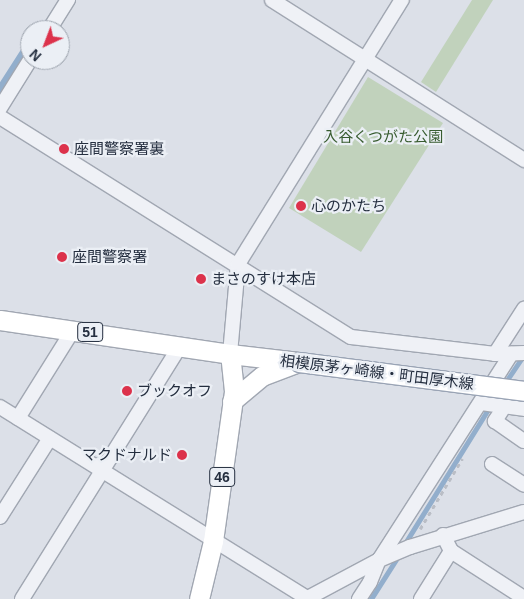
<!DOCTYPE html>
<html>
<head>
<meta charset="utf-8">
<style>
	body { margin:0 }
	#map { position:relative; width:524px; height:599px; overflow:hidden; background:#dce0e8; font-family:Arial,"Noto Sans JP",sans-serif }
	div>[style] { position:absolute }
	.green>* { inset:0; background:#c1d2bc }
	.stream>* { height:4.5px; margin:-2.25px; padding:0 2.25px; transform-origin:2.25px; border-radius:2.25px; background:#92aecc }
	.canal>* { height:15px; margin:-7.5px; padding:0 7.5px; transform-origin:7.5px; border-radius:7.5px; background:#92aecc }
	.path>* { height:2.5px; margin-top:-1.25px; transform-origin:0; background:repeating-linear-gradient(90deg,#babec6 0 4px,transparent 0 8px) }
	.roads { filter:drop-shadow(1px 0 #a1a7b2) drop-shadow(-1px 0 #a1a7b2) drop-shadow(0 1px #a1a7b2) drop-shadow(0 -1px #a1a7b2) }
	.minor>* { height:14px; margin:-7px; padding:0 7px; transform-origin:7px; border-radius:7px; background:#eff1f6 }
	.major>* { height:19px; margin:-9.5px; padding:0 9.5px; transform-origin:9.5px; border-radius:9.5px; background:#fff }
	.bridges { filter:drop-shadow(1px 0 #9aa4b5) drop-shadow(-1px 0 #9aa4b5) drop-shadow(0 1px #9aa4b5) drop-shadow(0 -1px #9aa4b5) }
	.major-bridge>* { height:19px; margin:-9.5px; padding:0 9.5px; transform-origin:9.5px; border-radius:9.5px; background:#fff }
	.dots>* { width:14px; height:14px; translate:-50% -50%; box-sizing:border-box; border:2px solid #ebeff5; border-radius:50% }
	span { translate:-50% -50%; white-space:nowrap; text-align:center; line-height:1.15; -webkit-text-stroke:4.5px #ebeff5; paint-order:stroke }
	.shield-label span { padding:1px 4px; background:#ebeff5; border:1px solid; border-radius:4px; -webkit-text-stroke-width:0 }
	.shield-label { font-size:14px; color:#242e3f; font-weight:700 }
	.park-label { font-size:15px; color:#385c30 }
	.poi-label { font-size:15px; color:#242e3f }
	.left { translate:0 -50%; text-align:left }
	.right { translate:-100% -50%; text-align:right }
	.street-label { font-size:15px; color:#242e3f }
	.north { position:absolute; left:20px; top:20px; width:50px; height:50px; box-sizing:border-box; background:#ebeff5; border:1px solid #9ba2ac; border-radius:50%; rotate:223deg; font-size:14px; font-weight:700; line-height:20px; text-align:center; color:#242e3f }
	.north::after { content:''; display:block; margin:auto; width:18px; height:22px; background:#dc324b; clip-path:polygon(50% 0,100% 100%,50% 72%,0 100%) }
</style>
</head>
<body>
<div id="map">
	<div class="green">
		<i style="clip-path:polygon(472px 0,493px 0,436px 92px,421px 82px)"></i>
		<i style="clip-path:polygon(368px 77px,443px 123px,361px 252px,289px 208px)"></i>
	</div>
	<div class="stream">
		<i style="left:505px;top:383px;width:32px;rotate:-56deg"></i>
		<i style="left:404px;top:545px;width:180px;rotate:-58.2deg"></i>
		<i style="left:371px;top:599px;width:49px;rotate:-57.6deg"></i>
	</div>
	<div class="canal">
		<i style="left:0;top:95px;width:56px;rotate:-57.4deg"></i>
	</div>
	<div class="path">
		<i style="left:420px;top:529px;width:82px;rotate:-59deg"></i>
	</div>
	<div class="roads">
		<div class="minor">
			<i style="left:272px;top:0;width:299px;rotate:32.4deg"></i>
			<i style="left:49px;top:30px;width:36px;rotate:-58deg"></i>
			<i style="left:0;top:108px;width:57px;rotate:-58deg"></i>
			<i style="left:0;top:117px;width:414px;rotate:32.1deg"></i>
			<i style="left:351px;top:337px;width:145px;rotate:6.7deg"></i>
			<i style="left:495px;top:354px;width:29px;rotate:-2deg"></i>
			<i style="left:230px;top:354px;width:90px;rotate:-84.9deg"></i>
			<i style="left:238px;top:264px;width:311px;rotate:-58.2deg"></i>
			<i style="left:495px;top:354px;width:54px;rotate:-57.2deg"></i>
			<i style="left:481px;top:403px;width:43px;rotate:7.9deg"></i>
			<i style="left:0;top:407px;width:362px;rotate:31.9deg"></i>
			<i style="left:504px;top:407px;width:17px;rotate:123deg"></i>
			<i style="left:495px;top:421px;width:35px;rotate:35deg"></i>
			<i style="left:18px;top:418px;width:104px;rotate:-58deg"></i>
			<i style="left:492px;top:464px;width:38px;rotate:33deg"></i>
			<i style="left:0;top:517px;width:93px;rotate:-57.7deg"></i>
			<i style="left:443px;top:535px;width:18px;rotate:63deg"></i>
			<i style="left:451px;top:551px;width:87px;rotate:32.8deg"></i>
			<i style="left:22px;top:599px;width:298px;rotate:-58deg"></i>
			<i style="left:306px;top:599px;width:83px;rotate:-28.1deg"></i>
			<i style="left:379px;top:560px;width:34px;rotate:-23deg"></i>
			<i style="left:410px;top:547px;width:119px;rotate:-17.1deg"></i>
			<i style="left:359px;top:599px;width:20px;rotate:-57deg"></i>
			<i style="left:370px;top:582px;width:24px;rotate:-68deg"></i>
			<i style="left:379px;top:560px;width:245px;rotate:-57.3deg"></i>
			<i style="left:421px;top:599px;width:57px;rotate:-58deg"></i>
		</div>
		<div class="major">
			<i style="left:0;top:320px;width:232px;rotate:8.4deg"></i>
			<i style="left:230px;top:354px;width:69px;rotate:6.6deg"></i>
			<i style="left:232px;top:401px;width:39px;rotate:-40deg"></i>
			<i style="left:262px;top:376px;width:36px;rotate:-21deg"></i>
			<i style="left:199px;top:599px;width:60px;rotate:-76.4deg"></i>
			<i style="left:213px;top:541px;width:151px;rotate:-82deg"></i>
			<i style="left:234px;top:391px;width:37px;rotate:-96deg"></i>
		</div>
	</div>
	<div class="bridges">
		<div class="major-bridge">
			<i style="left:299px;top:362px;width:227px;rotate:7.3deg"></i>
		</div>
	</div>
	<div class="dots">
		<i style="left:64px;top:149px;background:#dc324b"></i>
		<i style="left:301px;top:206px;background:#dc324b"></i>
		<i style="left:62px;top:257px;background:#dc324b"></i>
		<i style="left:201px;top:279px;background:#dc324b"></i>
		<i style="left:127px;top:391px;background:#dc324b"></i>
		<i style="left:182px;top:455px;background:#dc324b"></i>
	</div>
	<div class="shield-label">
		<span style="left:90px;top:332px">51</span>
		<span style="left:222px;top:477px">46</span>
	</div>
	<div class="park-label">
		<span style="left:383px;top:137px">入谷くつがた公園</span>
	</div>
	<div class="poi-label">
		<span class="left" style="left:74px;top:149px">座間警察署裏</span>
		<span class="left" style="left:311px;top:206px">心のかたち</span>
		<span class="left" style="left:72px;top:257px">座間警察署</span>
		<span class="left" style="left:211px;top:279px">まさのすけ本店</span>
		<span class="left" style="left:137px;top:391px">ブックオフ</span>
		<span class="right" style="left:172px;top:455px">マクドナルド</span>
	</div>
	<div class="street-label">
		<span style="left:377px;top:372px;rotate:7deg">相模原茅ヶ崎線・町田厚木線</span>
	</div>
	<div class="north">N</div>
</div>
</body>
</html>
